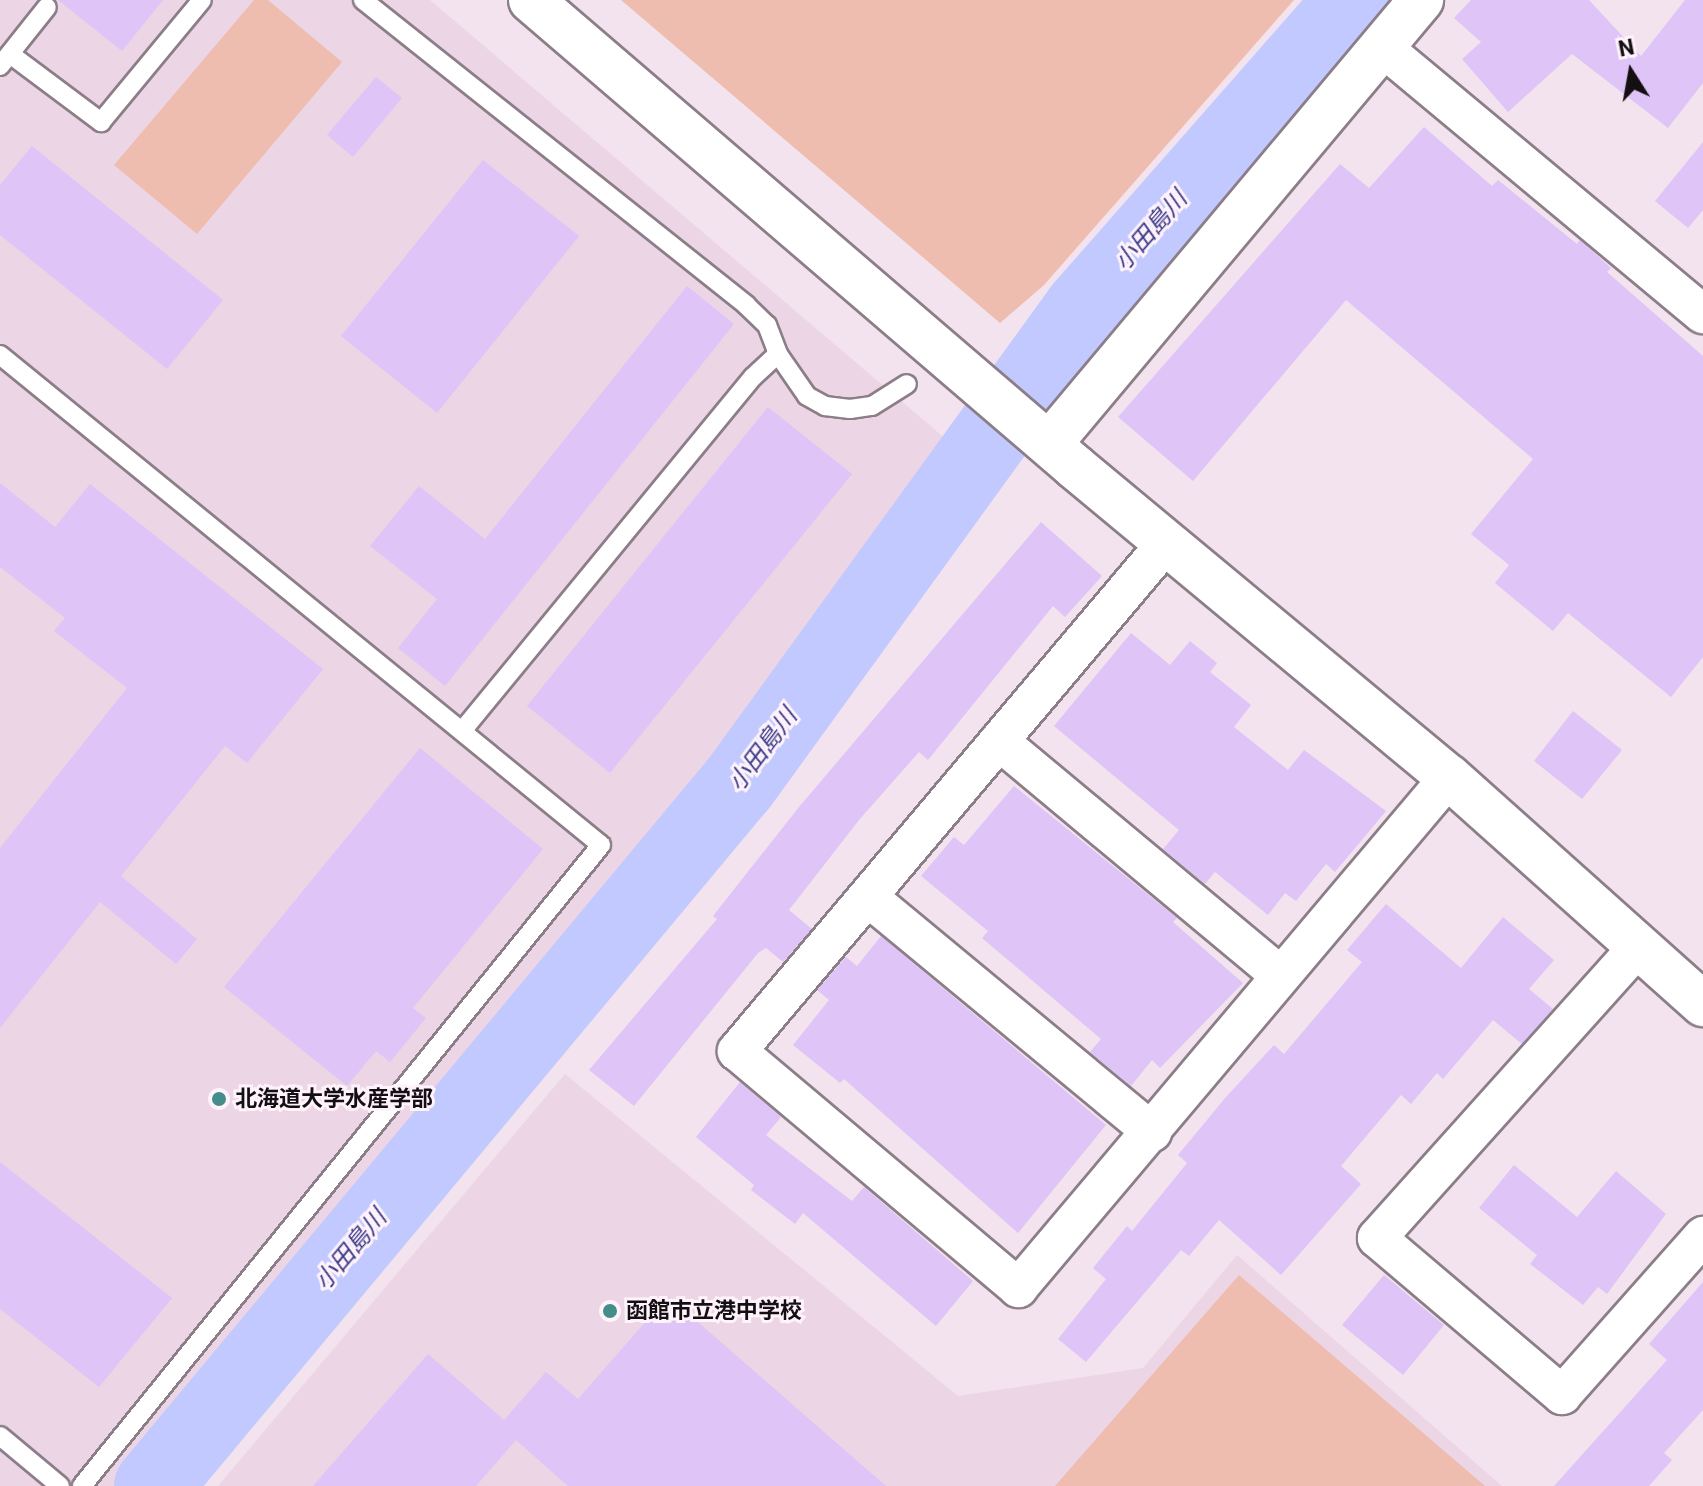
<!DOCTYPE html>
<html>
<head>
<meta charset="utf-8">
<style>
	body { margin:0 }
	#map { position:relative; width:1703px; height:1486px; overflow:hidden; background:#f3e3ee; font-family:Roboto,"Noto Sans JP",sans-serif }
	div>[style] { position:absolute }
	.built>* { inset:0; background:#ecd5e5 }
	.green>* { inset:0; background:#eebdb0 }
	.river>* { height:78px; margin:-39px; padding:0 39px; transform-origin:39px; border-radius:39px; background:#c1c9fe }
	.building>* { inset:0; background:#dec4f7 }
	.roads { filter:drop-shadow(2px 0 #8c7e88) drop-shadow(-2px 0 #8c7e88) drop-shadow(0 2px #8c7e88) drop-shadow(0 -2px #8c7e88) }
	.service>* { height:18px; margin:-9px; padding:0 9px; transform-origin:9px; border-radius:9px; background:#fff }
	.minor>* { height:38px; margin:-19px; padding:0 19px; transform-origin:19px; border-radius:19px; background:#fff }
	.tertiary>* { height:44px; margin:-22px; padding:0 22px; transform-origin:22px; border-radius:22px; background:#fff }
	.dots>* { width:22px; height:22px; translate:-50% -50%; box-sizing:border-box; border:4px solid #fef2fb; border-radius:50% }
	span { translate:-50% -50%; white-space:nowrap; text-align:center; line-height:1.15; -webkit-text-stroke:6px #fef2fb; paint-order:stroke }
	.poi-label { font-size:22px; color:#140f13; font-weight:700 }
	.left { translate:0 -50%; text-align:left }
	.water-label { font-size:24px; color:#3a3b87; font-style:italic }
	.north { position:absolute; left:1591px; top:32px; width:80px; height:80px; -webkit-text-stroke:6px #fef2fb; paint-order:stroke; rotate:349deg; font-size:22px; font-weight:700; line-height:32px; text-align:center; color:#140f13 }
	.north::after { content:''; display:block; margin:auto; width:28px; height:36px; background:#140f13; clip-path:polygon(50% 0,100% 100%,50% 72%,0 100%) }
</style>
</head>
<body>
<div id="map">
	<div class="built">
		<i style="clip-path:polygon(0 0,430px 0,947px 440px,757px 712px,118px 1486px,0 1486px)"></i>
		<i style="clip-path:polygon(565px 1074px,958px 1396px,1143px 1368px,1237px 1255px,1502px 1486px,218px 1486px)"></i>
	</div>
	<div class="green">
		<i style="clip-path:polygon(254px 0,268px 0,342px 62px,197px 234px,114px 165px)"></i>
		<i style="clip-path:polygon(621px 0,1294px 0,1044px 285px,1000px 323px)"></i>
		<i style="clip-path:polygon(1239px 1275px,1485px 1486px,1055px 1486px)"></i>
	</div>
	<div class="river">
		<i style="left:153px;top:1486px;width:917px;rotate:-50.18deg"></i>
		<i style="left:740px;top:782px;width:584px;rotate:-54.05deg"></i>
		<i style="left:1083px;top:309px;width:411px;rotate:-48.7deg"></i>
	</div>
	<div class="building">
		<i style="clip-path:polygon(58px 0,163px 0,122px 51px)"></i>
		<i style="clip-path:polygon(1471px 0,1589px 0,1641px 56px,1685px 0,1703px 0,1703px 83px,1668px 128px,1572px 54px,1508px 112px,1462px 59px,1481px 42px,1454px 18px)"></i>
		<i style="clip-path:polygon(376px 77px,402px 98px,353px 157px,327px 135px)"></i>
		<i style="clip-path:polygon(1424px 127px,1492px 186px,1498px 180px,1577px 244px,1580px 240px,1611px 268px,1607px 272px,1703px 356px,1703px 657px,1671px 697px,1568px 613px,1553px 631px,1495px 583px,1509px 565px,1471px 534px,1533px 459px,1346px 300px,1193px 481px,1118px 417px,1340px 164px,1369px 188px)"></i>
		<i style="clip-path:polygon(1703px 142px,1703px 210px,1688px 228px,1655px 201px)"></i>
		<i style="clip-path:polygon(32px 146px,223px 300px,167px 369px,0 235px,0 185px)"></i>
		<i style="clip-path:polygon(483px 160px,579px 236px,437px 413px,341px 336px)"></i>
		<i style="clip-path:polygon(687px 286px,734px 324px,445px 686px,398px 648px,437px 599px,370px 546px,419px 486px,485px 539px)"></i>
		<i style="clip-path:polygon(768px 407px,852px 474px,610px 773px,527px 706px)"></i>
		<i style="clip-path:polygon(0 483px,55px 527px,90px 484px,323px 669px,247px 763px,225px 746px,121px 876px,197px 939px,176px 964px,100px 902px,0 1028px,0 848px,127px 688px,54px 631px,65px 618px,0 567px)"></i>
		<i style="clip-path:polygon(1041px 522px,1102px 576px,1065px 617px,1053px 606px,928px 760px,919px 752px,859px 820px,789px 910px,812px 929px,783px 962px,766px 948px,758px 953px,634px 1106px,589px 1070px,717px 919px,713px 916px,799px 807px)"></i>
		<i style="clip-path:polygon(1131px 633px,1170px 665px,1190px 641px,1217px 663px,1210px 672px,1251px 705px,1234px 727px,1288px 770px,1304px 750px,1386px 811px,1335px 872px,1326px 864px,1296px 901px,1285px 893px,1268px 915px,1215px 872px,1205px 884px,1163px 849px,1179px 830px,1054px 726px)"></i>
		<i style="clip-path:polygon(1573px 711px,1622px 750px,1582px 799px,1534px 761px)"></i>
		<i style="clip-path:polygon(420px 748px,543px 849px,413px 1008px,426px 1018px,390px 1062px,376px 1051px,347px 1086px,224px 987px)"></i>
		<i style="clip-path:polygon(1014px 786px,1177px 918px,1173px 922px,1243px 983px,1160px 1068px,1152px 1060px,1131px 1086px,1090px 1052px,1101px 1039px,982px 938px,988px 931px,921px 876px,954px 837px,964px 845px)"></i>
		<i style="clip-path:polygon(1386px 904px,1461px 968px,1503px 917px,1554px 960px,1529px 989px,1553px 1009px,1522px 1044px,1493px 1020px,1443px 1079px,1437px 1073px,1411px 1104px,1401px 1095px,1341px 1166px,1361px 1184px,1281px 1275px,1219px 1220px,1189px 1256px,1181px 1250px,1086px 1362px,1058px 1339px,1106px 1279px,1093px 1268px,1127px 1226px,1132px 1231px,1187px 1163px,1178px 1155px,1226px 1097px,1274px 1045px,1284px 1054px,1362px 962px,1347px 950px)"></i>
		<i style="clip-path:polygon(881px 936px,1106px 1125px,1018px 1233px,844px 1079px,840px 1083px,793px 1045px,829px 1000px,817px 990px,846px 957px,857px 966px)"></i>
		<i style="clip-path:polygon(740px 1082px,781px 1117px,766px 1135px,852px 1201px,864px 1187px,973px 1281px,936px 1326px,803px 1213px,795px 1224px,751px 1190px,754px 1185px,696px 1137px)"></i>
		<i style="clip-path:polygon(0 1162px,172px 1298px,99px 1387px,0 1309px)"></i>
		<i style="clip-path:polygon(1514px 1165px,1577px 1217px,1616px 1171px,1666px 1214px,1607px 1294px,1598px 1287px,1583px 1305px,1530px 1264px,1537px 1255px,1479px 1208px)"></i>
		<i style="clip-path:polygon(1384px 1275px,1444px 1325px,1403px 1375px,1342px 1325px)"></i>
		<i style="clip-path:polygon(1703px 1282px,1703px 1410px,1664px 1453px,1672px 1460px,1649px 1486px,1554px 1486px,1667px 1360px,1649px 1344px)"></i>
		<i style="clip-path:polygon(668px 1296px,886px 1486px,568px 1486px,516px 1440px,476px 1486px,313px 1486px,428px 1354px,504px 1420px,546px 1372px,578px 1399px)"></i>
	</div>
	<div class="roads">
		<div class="service">
			<i style="left:363px;top:0;width:490px;rotate:38.5deg"></i>
			<i style="left:746px;top:305px;width:29px;rotate:44deg"></i>
			<i style="left:767px;top:325px;width:31px;rotate:69deg"></i>
			<i style="left:778px;top:354px;width:51px;rotate:55.4deg"></i>
			<i style="left:807px;top:396px;width:21px;rotate:29deg"></i>
			<i style="left:825px;top:406px;width:25px;rotate:7deg"></i>
			<i style="left:850px;top:409px;width:22px;rotate:-8deg"></i>
			<i style="left:872px;top:406px;width:41px;rotate:-32.2deg"></i>
			<i style="left:10px;top:54px;width:114px;rotate:36.8deg"></i>
			<i style="left:101px;top:122px;width:158px;rotate:-50.4deg"></i>
			<i style="left:0;top:66px;width:75px;rotate:-51.5deg"></i>
			<i style="left:0;top:355px;width:775px;rotate:39.19deg"></i>
			<i style="left:601px;top:845px;width:825px;rotate:129deg"></i>
			<i style="left:462px;top:731px;width:458px;rotate:-50.6deg"></i>
			<i style="left:753px;top:377px;width:34px;rotate:-43deg"></i>
			<i style="left:0;top:1436px;width:78px;rotate:39.8deg"></i>
		</div>
		<div class="minor">
			<i style="left:1381px;top:46px;width:419px;rotate:39.8deg"></i>
			<i style="left:1168px;top:541px;width:668px;rotate:130.2deg"></i>
			<i style="left:737px;top:1051px;width:368px;rotate:40.1deg"></i>
			<i style="left:1018px;top:1288px;width:668px;rotate:-49.85deg"></i>
			<i style="left:999px;top:741px;width:366px;rotate:39.8deg"></i>
			<i style="left:868px;top:897px;width:369px;rotate:39.6deg"></i>
			<i style="left:1638px;top:947px;width:391px;rotate:131.9deg"></i>
			<i style="left:1377px;top:1238px;width:243px;rotate:40.3deg"></i>
			<i style="left:1562px;top:1395px;width:213px;rotate:-48.4deg"></i>
		</div>
		<div class="tertiary">
			<i style="left:531px;top:0;width:717px;rotate:40.64deg"></i>
			<i style="left:1075px;top:467px;width:486px;rotate:39.7deg"></i>
			<i style="left:1449px;top:777px;width:341px;rotate:41.8deg"></i>
			<i style="left:1050px;top:443px;width:578px;rotate:-50.05deg"></i>
		</div>
	</div>
	<div class="dots">
		<i style="left:219px;top:1099px;background:#458d8a"></i>
		<i style="left:610px;top:1311px;background:#458d8a"></i>
	</div>
	<div class="poi-label">
		<span class="left" style="left:235px;top:1099px">北海道大学水産学部</span>
		<span class="left" style="left:626px;top:1311px">函館市立港中学校</span>
	</div>
	<div class="water-label">
		<span style="left:1151px;top:231px;rotate:-49deg">小田島川</span>
		<span style="left:763px;top:750px;rotate:-53deg">小田島川</span>
		<span style="left:351px;top:1250px;rotate:-50deg">小田島川</span>
	</div>
	<div class="north">N</div>
</div>
</body>
</html>
